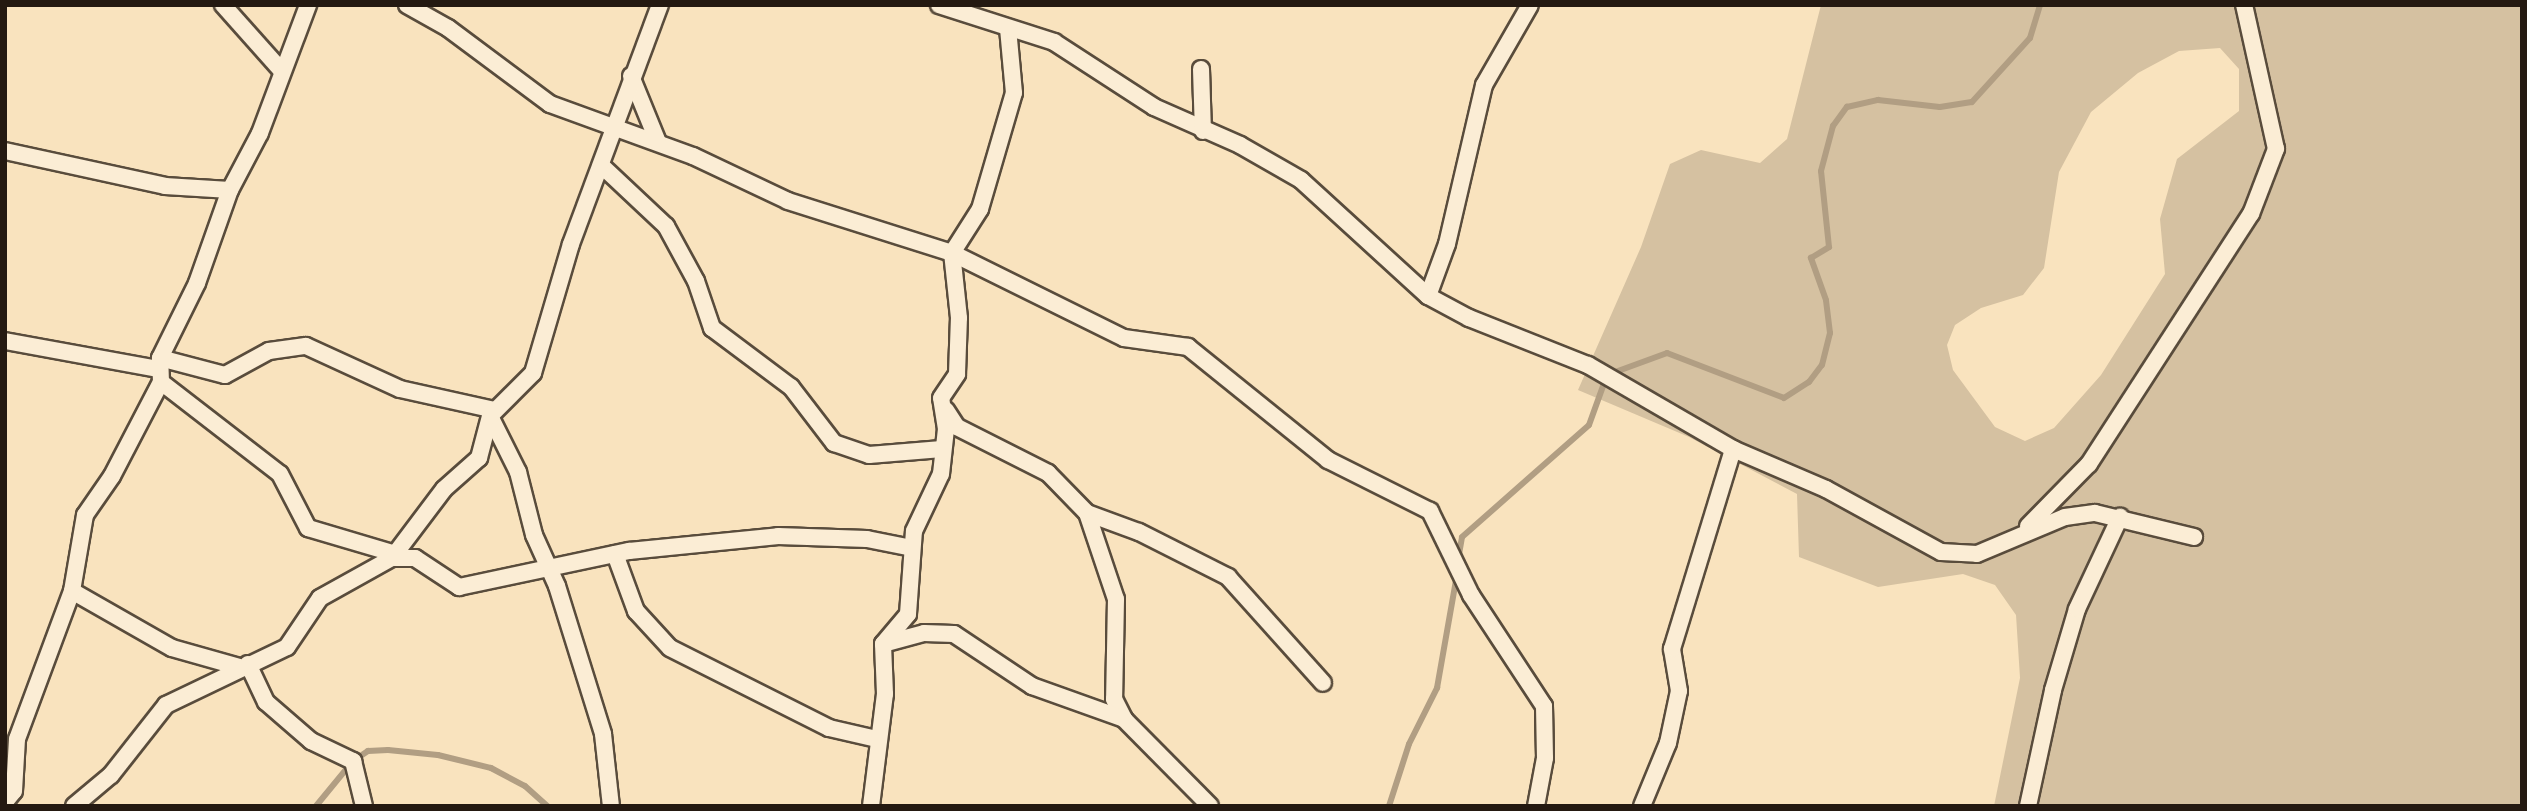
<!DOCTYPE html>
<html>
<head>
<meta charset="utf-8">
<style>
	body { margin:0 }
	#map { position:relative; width:2527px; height:811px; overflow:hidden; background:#f9e3be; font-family:"Libre Bodoni",serif }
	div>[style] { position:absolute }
	.green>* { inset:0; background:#d5c1a1 }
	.stream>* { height:6px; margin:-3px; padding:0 3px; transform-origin:3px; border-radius:3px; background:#b19e83 }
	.roads { filter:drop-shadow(2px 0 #594c3c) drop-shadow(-2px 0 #594c3c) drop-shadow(0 2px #594c3c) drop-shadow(0 -2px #594c3c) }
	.minor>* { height:16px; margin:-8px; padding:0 8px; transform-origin:8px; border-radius:8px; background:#fbedd5 }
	span { translate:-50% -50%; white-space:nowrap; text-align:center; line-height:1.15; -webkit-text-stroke:5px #fbedd5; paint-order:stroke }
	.frame { position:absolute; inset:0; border:7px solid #241911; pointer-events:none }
</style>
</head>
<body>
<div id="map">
	<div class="green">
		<i style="clip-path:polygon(evenodd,1821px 5px,2522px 5px,2522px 806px,1994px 806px,2020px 678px,2016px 615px,1995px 585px,1963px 574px,1878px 587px,1799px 557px,1797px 494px,1689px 437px,1578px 390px,1641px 247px,1670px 164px,1701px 150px,1760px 163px,1787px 139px,1821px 5px,2220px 48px,2239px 69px,2239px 111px,2177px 159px,2160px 219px,2165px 274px,2101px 375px,2054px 428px,2025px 441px,1995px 427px,1953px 370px,1947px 345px,1955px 325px,1981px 308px,2023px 295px,2044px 268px,2059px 172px,2091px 112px,2138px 73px,2179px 51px,2220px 48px)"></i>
	</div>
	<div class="stream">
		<i style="left:1458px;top:560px;width:23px;rotate:-80deg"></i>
		<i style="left:1462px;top:537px;width:169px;rotate:-41.4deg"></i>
		<i style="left:1589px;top:425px;width:53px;rotate:-70.2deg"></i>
		<i style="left:1607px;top:375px;width:64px;rotate:-20.1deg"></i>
		<i style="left:1667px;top:353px;width:125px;rotate:21deg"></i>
		<i style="left:1784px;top:398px;width:30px;rotate:-33deg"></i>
		<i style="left:1809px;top:382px;width:21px;rotate:-53deg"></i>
		<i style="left:1822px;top:365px;width:33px;rotate:-76deg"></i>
		<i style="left:1830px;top:333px;width:33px;rotate:-97deg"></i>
		<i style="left:1826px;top:300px;width:45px;rotate:-109.7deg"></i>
		<i style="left:1811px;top:258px;width:21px;rotate:-31deg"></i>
		<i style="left:1829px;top:247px;width:76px;rotate:-96deg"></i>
		<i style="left:1821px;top:171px;width:47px;rotate:-75.1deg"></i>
		<i style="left:1833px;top:126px;width:24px;rotate:-54deg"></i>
		<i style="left:1847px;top:107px;width:32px;rotate:-13deg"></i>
		<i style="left:1878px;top:100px;width:62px;rotate:6.4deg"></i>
		<i style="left:1940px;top:107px;width:32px;rotate:-9deg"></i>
		<i style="left:1972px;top:102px;width:86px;rotate:-47.8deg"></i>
		<i style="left:2030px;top:38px;width:34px;rotate:-73deg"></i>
		<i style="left:316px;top:806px;width:58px;rotate:-50.6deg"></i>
		<i style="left:353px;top:761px;width:18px;rotate:-34deg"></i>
		<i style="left:368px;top:751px;width:20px;rotate:-3deg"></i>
		<i style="left:388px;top:750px;width:50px;rotate:5.7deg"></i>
		<i style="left:438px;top:755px;width:55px;rotate:13.8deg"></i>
		<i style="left:491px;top:768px;width:38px;rotate:28deg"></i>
		<i style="left:525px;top:786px;width:30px;rotate:42deg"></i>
		<i style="left:1389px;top:806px;width:65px;rotate:-72.1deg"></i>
		<i style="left:1409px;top:744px;width:63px;rotate:-63.4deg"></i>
		<i style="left:1437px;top:688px;width:116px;rotate:-80deg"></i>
	</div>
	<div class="roads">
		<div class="minor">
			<i style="left:223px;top:5px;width:87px;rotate:48.3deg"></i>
			<i style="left:407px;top:5px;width:47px;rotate:29.3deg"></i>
			<i style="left:448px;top:28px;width:127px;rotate:36.7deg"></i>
			<i style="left:550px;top:104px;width:152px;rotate:20deg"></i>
			<i style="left:693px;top:156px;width:105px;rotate:25.3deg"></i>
			<i style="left:788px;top:201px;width:172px;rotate:17.6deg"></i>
			<i style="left:952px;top:253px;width:192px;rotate:26.3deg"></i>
			<i style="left:1124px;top:338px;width:65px;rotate:8deg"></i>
			<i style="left:1188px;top:347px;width:180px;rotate:38.9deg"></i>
			<i style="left:1328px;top:460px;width:114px;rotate:26.6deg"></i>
			<i style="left:1430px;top:511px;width:93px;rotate:64deg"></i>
			<i style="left:1471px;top:595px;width:133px;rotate:56.7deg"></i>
			<i style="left:1544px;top:706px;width:52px;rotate:88.9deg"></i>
			<i style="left:1545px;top:758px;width:49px;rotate:100.6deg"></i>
			<i style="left:939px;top:5px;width:121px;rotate:17.8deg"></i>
			<i style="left:1054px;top:42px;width:119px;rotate:33deg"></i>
			<i style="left:1154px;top:107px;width:94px;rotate:23.8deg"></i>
			<i style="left:1240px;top:145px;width:70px;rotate:29.8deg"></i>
			<i style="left:1301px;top:180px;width:172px;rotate:42.4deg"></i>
			<i style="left:1428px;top:296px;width:47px;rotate:28.2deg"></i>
			<i style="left:1469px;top:318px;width:128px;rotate:21.6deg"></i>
			<i style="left:1588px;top:365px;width:168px;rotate:30.1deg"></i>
			<i style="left:1733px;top:449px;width:101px;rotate:23.3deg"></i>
			<i style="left:1826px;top:489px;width:131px;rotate:28.7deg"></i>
			<i style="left:1941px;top:552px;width:36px;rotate:3deg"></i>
			<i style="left:1977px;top:554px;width:95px;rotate:-22.8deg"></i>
			<i style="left:2065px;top:517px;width:30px;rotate:-8deg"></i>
			<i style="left:2095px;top:513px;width:102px;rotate:13.6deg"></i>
			<i style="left:1201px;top:69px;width:62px;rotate:88.2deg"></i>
			<i style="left:631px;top:76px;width:71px;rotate:67.8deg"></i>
			<i style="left:5px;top:151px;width:164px;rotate:12.3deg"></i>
			<i style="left:165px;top:186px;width:65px;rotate:3.5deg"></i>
			<i style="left:602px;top:166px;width:88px;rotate:43.2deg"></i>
			<i style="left:666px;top:226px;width:63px;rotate:61.4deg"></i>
			<i style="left:696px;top:281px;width:50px;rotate:71.2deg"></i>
			<i style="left:712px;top:328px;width:99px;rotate:36.8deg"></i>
			<i style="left:791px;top:387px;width:71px;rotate:52.5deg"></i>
			<i style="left:834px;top:443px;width:37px;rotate:19deg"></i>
			<i style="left:869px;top:455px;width:73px;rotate:-4.7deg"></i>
			<i style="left:1428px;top:296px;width:55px;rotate:-69.9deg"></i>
			<i style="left:1447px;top:244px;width:163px;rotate:-76.9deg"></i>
			<i style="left:1484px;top:85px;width:92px;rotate:-60.1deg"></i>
			<i style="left:5px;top:341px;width:155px;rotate:10.4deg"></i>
			<i style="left:160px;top:358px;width:67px;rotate:14.7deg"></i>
			<i style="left:225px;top:375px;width:50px;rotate:-28.6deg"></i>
			<i style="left:269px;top:351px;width:37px;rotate:-8deg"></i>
			<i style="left:306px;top:346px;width:103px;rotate:24.6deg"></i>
			<i style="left:400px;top:389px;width:97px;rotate:12.5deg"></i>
			<i style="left:161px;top:382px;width:150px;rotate:37.7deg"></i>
			<i style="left:280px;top:474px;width:61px;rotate:62.6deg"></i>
			<i style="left:308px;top:528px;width:92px;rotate:16.5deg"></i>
			<i style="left:946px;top:410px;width:20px;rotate:57deg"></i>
			<i style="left:957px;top:427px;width:102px;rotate:26.8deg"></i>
			<i style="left:1048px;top:473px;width:56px;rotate:45.7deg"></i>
			<i style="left:1087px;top:513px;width:91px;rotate:71.4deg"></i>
			<i style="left:1116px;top:599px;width:100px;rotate:91.1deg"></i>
			<i style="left:1114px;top:699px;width:22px;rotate:63deg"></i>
			<i style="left:1124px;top:719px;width:122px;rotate:45.3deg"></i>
			<i style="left:490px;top:416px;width:63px;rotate:63.4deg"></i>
			<i style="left:518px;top:472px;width:65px;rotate:75.7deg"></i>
			<i style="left:534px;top:535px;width:56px;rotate:65.7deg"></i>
			<i style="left:557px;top:586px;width:155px;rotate:72.7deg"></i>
			<i style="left:603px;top:734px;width:72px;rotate:83.7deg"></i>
			<i style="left:1087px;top:513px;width:55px;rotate:20.1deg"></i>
			<i style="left:1139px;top:532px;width:100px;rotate:26.8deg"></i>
			<i style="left:1228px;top:577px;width:142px;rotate:48.1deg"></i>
			<i style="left:2028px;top:526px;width:87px;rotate:-45.5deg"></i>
			<i style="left:2089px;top:464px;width:298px;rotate:-57.1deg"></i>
			<i style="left:2251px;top:214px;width:70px;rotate:-69deg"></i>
			<i style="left:2276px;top:149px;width:148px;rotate:-102.5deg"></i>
			<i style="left:615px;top:554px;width:61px;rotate:69.8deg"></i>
			<i style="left:636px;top:611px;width:50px;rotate:47.4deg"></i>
			<i style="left:670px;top:648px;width:178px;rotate:26.7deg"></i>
			<i style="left:829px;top:728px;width:49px;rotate:12.9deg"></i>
			<i style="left:392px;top:558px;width:23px"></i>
			<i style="left:415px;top:558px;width:53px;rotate:33.4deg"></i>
			<i style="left:459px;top:587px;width:174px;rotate:-12deg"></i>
			<i style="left:629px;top:551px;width:150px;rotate:-5.7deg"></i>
			<i style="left:778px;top:536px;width:89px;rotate:1.9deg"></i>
			<i style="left:867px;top:539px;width:46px;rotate:11.3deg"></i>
			<i style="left:72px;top:591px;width:115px;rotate:29.7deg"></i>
			<i style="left:172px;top:648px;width:70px;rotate:15.8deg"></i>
			<i style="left:883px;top:644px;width:42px;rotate:-15deg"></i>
			<i style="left:924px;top:633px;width:30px;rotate:2deg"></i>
			<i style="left:954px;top:634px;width:94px;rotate:33.7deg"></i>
			<i style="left:1032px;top:686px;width:98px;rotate:19.7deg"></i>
			<i style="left:248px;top:664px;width:42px;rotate:64.7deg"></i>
			<i style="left:266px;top:702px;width:60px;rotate:40.9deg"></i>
			<i style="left:311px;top:741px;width:47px;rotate:25.5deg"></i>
			<i style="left:353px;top:761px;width:46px;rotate:76.3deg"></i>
			<i style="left:5px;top:802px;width:14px;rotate:-51deg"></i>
			<i style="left:14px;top:791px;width:52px;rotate:-86.7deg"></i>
			<i style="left:17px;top:739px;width:158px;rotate:-69.6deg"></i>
			<i style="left:72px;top:591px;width:77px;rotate:-80.3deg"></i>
			<i style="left:85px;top:515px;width:47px;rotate:-55.3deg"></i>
			<i style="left:112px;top:476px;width:106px;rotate:-62.5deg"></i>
			<i style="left:161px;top:382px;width:24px;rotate:-92deg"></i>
			<i style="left:160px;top:358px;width:84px;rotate:-63.7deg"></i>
			<i style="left:197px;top:283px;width:99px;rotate:-70.5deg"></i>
			<i style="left:230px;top:190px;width:64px;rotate:-62.2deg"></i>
			<i style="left:260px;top:133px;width:137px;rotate:-69.4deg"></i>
			<i style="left:74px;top:806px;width:48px;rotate:-40deg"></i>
			<i style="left:111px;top:775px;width:89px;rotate:-51.8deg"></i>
			<i style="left:166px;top:705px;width:134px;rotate:-25.6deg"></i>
			<i style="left:287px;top:647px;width:59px;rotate:-56deg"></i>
			<i style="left:320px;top:598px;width:82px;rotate:-29.1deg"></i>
			<i style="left:392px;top:558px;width:86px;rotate:-53deg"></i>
			<i style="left:444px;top:489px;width:47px;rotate:-41.5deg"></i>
			<i style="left:479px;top:458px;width:43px;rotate:-75.3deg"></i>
			<i style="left:490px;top:416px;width:61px;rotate:-45deg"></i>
			<i style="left:533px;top:373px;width:134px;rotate:-73.6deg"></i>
			<i style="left:571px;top:244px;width:255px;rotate:-69.6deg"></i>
			<i style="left:871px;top:806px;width:113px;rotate:-82.9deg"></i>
			<i style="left:885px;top:694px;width:50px;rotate:-92.3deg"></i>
			<i style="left:883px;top:644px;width:39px;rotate:-50deg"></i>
			<i style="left:908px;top:614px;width:83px;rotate:-85.9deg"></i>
			<i style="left:914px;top:531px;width:63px;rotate:-64.7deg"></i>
			<i style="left:941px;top:474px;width:45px;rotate:-83.7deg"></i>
			<i style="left:946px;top:429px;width:31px;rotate:-99deg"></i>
			<i style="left:941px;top:398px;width:29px;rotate:-56deg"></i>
			<i style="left:957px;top:374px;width:56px;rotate:-88deg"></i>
			<i style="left:959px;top:318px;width:65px;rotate:-96.1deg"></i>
			<i style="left:952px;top:253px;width:52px;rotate:-57.5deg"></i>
			<i style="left:980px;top:209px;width:121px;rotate:-73.7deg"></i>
			<i style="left:1014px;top:93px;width:65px;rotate:-95.3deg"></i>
			<i style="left:1642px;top:806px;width:68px;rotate:-67.6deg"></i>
			<i style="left:1668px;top:743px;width:53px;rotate:-78.1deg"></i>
			<i style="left:1679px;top:691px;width:43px;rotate:-99.5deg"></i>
			<i style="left:1672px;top:649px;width:209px;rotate:-73deg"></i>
			<i style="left:2028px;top:806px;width:119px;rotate:-77.8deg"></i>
			<i style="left:2053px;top:690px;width:84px;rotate:-73.5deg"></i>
			<i style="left:2077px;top:609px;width:102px;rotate:-64.9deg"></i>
		</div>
	</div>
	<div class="frame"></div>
</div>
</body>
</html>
